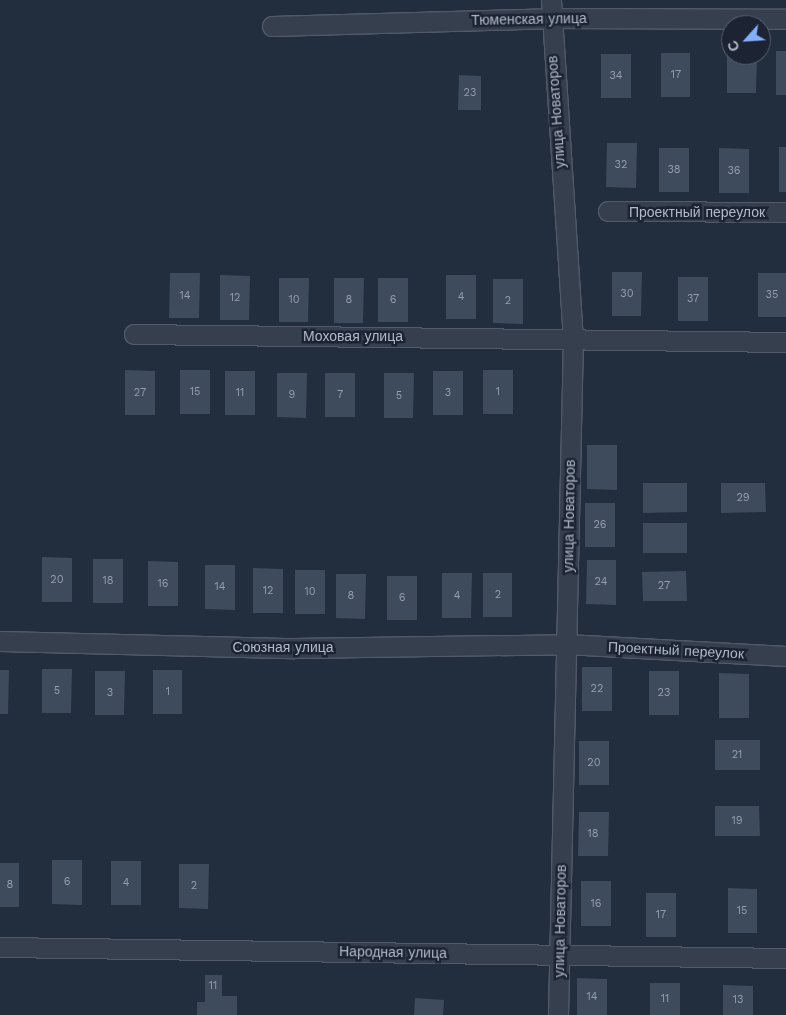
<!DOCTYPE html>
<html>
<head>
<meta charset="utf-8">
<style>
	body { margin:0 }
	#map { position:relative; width:786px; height:1015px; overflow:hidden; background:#222d3e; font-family:"Work Sans",sans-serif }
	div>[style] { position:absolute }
	.building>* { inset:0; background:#3e4b5d }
	.roads { filter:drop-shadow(1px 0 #525a69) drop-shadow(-1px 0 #525a69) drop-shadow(0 1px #525a69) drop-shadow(0 -1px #525a69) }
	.minor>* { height:19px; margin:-9.5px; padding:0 9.5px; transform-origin:9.5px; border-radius:9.5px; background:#363f4e }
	span { translate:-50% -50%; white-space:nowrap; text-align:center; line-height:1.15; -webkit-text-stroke:5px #1c2433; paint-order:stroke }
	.number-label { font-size:11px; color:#959eae }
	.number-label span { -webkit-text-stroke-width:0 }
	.street-label { font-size:14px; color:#b2bac9 }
	.north { position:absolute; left:721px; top:15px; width:50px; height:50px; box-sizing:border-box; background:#1c2433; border:1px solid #58606f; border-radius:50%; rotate:244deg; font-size:14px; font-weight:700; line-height:20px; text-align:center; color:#b2bac9 }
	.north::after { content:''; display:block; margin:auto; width:18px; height:22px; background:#84aefc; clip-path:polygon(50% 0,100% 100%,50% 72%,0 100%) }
</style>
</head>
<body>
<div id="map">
	<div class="building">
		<i style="clip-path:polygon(727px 48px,731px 55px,757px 55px,756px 93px,727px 93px)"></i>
		<i style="clip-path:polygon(776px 51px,786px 51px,786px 95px,776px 95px)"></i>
		<i style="clip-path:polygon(661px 53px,690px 53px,690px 97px,661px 97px)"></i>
		<i style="clip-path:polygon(601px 54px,631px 54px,631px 98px,601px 98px)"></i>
		<i style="clip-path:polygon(459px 75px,481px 76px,481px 110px,458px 110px)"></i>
		<i style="clip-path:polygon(607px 143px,637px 143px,636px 188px,606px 187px)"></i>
		<i style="clip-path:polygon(779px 147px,786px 147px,786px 192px,779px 192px)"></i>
		<i style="clip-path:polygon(659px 148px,689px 148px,689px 192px,659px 192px)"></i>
		<i style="clip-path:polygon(719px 148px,749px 149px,749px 193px,719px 193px)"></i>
		<i style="clip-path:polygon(612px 272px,642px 272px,641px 316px,612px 316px)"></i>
		<i style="clip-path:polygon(170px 273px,200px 273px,199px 318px,169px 318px)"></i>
		<i style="clip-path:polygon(758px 273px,786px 273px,786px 317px,758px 317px)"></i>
		<i style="clip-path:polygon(220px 275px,250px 276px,249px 320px,220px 320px)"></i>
		<i style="clip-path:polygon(446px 275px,476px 275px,476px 319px,446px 319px)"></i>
		<i style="clip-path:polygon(678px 277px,708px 277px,708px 321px,678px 321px)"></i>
		<i style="clip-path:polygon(279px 278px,309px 278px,308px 322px,279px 322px)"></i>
		<i style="clip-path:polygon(334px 278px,364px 278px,363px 323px,334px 323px)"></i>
		<i style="clip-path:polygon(378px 278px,408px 278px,408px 322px,378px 322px)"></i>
		<i style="clip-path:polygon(493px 279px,523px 279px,523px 324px,493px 323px)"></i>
		<i style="clip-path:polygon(125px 370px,155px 371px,155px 415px,125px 415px)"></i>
		<i style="clip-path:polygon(180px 370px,210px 370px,210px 414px,180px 414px)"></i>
		<i style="clip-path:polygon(483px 370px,513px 370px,513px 414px,483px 414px)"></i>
		<i style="clip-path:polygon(225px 371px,255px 371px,255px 415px,225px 415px)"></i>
		<i style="clip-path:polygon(433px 371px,463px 371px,463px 415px,433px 415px)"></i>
		<i style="clip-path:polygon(277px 373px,307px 373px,306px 418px,277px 417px)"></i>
		<i style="clip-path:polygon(325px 373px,355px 373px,355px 417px,325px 417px)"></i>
		<i style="clip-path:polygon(384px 373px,414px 373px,413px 418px,384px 418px)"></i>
		<i style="clip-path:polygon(587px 445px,617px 445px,617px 490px,587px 489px)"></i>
		<i style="clip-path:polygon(643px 483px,687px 483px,687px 512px,643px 513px)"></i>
		<i style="clip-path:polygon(721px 483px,765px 483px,766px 512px,721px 513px)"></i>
		<i style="clip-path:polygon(585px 503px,615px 503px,615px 547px,585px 547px)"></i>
		<i style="clip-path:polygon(643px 523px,687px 523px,687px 553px,643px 553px)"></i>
		<i style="clip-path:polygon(42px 557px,72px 558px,72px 602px,42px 602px)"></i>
		<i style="clip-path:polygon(93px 559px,123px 559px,123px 603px,93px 603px)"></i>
		<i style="clip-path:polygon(587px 560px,616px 560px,616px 605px,586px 604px)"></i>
		<i style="clip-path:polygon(148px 561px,178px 562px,178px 606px,148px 606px)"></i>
		<i style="clip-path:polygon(205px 565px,235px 565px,235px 610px,205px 609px)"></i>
		<i style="clip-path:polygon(253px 568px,283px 569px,283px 613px,253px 613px)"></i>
		<i style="clip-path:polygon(295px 570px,325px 570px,325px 614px,295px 614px)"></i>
		<i style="clip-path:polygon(686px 571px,687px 601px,643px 601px,642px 572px)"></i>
		<i style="clip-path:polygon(442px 573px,472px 573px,471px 618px,442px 618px)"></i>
		<i style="clip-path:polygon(483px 573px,512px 573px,512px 617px,483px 617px)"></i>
		<i style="clip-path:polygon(336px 574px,366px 574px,365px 619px,336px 618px)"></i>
		<i style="clip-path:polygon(387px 576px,417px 576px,417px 620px,387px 620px)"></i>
		<i style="clip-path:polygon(582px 667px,612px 667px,612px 711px,582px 711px)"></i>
		<i style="clip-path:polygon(42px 669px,72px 669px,71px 713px,42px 713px)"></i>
		<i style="clip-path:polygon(0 670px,9px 670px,8px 714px,0 714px)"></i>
		<i style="clip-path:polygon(153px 670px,182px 670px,182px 714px,153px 714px)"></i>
		<i style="clip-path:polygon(95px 671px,125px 671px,124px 715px,95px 715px)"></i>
		<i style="clip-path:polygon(649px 671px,679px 671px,679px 715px,649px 715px)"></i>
		<i style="clip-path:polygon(719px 673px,749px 674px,749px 718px,719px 718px)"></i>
		<i style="clip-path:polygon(715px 740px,760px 740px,760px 770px,715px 770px)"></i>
		<i style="clip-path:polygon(579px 741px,609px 741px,609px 785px,579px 785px)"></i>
		<i style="clip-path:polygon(715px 806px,759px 806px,760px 836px,715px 836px)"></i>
		<i style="clip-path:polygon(579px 812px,609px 812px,608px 856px,578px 856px)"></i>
		<i style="clip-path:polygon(52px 860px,82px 860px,82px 905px,52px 904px)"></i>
		<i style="clip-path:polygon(111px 861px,141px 861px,141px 905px,111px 905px)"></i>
		<i style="clip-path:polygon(0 863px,19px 863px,19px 907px,0 907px)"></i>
		<i style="clip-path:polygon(179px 864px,209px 864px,208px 909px,179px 908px)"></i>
		<i style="clip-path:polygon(581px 881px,611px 881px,611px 926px,581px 926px)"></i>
		<i style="clip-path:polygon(728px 888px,757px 889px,757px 933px,728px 933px)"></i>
		<i style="clip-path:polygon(646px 893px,676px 893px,676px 937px,646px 937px)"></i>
		<i style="clip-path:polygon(205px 975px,222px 975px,222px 996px,237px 996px,237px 1015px,197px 1015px,197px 1002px,205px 1002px)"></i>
		<i style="clip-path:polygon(577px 978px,607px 979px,607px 1015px,577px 1015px)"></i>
		<i style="clip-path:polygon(650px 983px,680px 983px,680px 1015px,650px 1015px)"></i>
		<i style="clip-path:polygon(723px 985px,753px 986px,753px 1015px,723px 1015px)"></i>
		<i style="clip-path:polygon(415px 998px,444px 1000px,443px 1015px,414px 1015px)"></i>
	</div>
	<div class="roads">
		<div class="minor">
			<i style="left:551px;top:0;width:339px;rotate:86.3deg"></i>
			<i style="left:573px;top:338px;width:677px;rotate:91.27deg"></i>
			<i style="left:272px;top:26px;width:278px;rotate:-1.6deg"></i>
			<i style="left:550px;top:18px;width:236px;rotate:0.2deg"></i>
			<i style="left:608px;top:211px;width:178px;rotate:0.3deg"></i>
			<i style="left:134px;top:334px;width:652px;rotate:0.7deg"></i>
			<i style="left:0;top:641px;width:294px;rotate:1.4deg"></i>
			<i style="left:294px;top:648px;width:272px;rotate:-0.8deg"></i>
			<i style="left:566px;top:644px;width:220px;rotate:3.1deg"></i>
			<i style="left:0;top:947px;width:786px;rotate:0.8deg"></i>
		</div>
	</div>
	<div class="number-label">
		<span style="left:676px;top:75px">17</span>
		<span style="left:616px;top:76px">34</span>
		<span style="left:470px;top:93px">23</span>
		<span style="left:621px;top:165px">32</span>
		<span style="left:674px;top:170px">38</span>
		<span style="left:734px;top:171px">36</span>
		<span style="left:627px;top:294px">30</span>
		<span style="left:772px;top:295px">35</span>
		<span style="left:185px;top:296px">14</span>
		<span style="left:461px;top:297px">4</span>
		<span style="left:235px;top:298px">12</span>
		<span style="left:693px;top:299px">37</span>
		<span style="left:294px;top:300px">10</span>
		<span style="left:349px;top:300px">8</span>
		<span style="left:393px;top:300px">6</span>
		<span style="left:508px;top:301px">2</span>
		<span style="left:195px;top:392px">15</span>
		<span style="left:498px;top:392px">1</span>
		<span style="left:140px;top:393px">27</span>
		<span style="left:240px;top:393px">11</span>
		<span style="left:448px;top:393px">3</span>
		<span style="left:292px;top:395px">9</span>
		<span style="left:340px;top:395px">7</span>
		<span style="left:399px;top:396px">5</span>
		<span style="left:743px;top:498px">29</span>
		<span style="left:600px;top:525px">26</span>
		<span style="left:57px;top:580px">20</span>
		<span style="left:108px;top:581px">18</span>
		<span style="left:601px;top:582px">24</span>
		<span style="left:163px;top:584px">16</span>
		<span style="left:664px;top:586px">27</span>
		<span style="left:220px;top:587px">14</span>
		<span style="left:268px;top:591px">12</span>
		<span style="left:310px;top:592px">10</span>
		<span style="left:498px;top:595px">2</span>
		<span style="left:351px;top:596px">8</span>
		<span style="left:457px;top:596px">4</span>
		<span style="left:402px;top:598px">6</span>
		<span style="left:597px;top:689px">22</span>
		<span style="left:57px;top:691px">5</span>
		<span style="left:168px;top:692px">1</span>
		<span style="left:110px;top:693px">3</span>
		<span style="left:664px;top:693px">23</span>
		<span style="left:737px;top:755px">21</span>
		<span style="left:594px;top:763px">20</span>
		<span style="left:737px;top:821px">19</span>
		<span style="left:593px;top:834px">18</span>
		<span style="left:67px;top:882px">6</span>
		<span style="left:126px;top:883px">4</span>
		<span style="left:10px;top:885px">8</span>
		<span style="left:194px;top:886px">2</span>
		<span style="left:596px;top:904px">16</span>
		<span style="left:742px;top:911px">15</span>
		<span style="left:661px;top:915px">17</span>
		<span style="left:213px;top:986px">11</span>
		<span style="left:592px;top:997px">14</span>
		<span style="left:665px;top:999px">11</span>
		<span style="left:738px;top:1000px">13</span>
	</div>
	<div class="street-label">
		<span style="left:529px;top:19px;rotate:-1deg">Тюменская улица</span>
		<span style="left:556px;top:112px;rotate:-94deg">улица Новаторов</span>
		<span style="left:697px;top:212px">Проектный переулок</span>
		<span style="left:353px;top:336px">Моховая улица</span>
		<span style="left:569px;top:516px;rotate:-89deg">улица Новаторов</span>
		<span style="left:283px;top:647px">Союзная улица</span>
		<span style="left:676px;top:650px;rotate:3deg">Проектный переулок</span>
		<span style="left:560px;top:921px;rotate:-89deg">улица Новаторов</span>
		<span style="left:393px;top:952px;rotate:1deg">Народная улица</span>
	</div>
	<div class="north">С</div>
</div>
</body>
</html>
